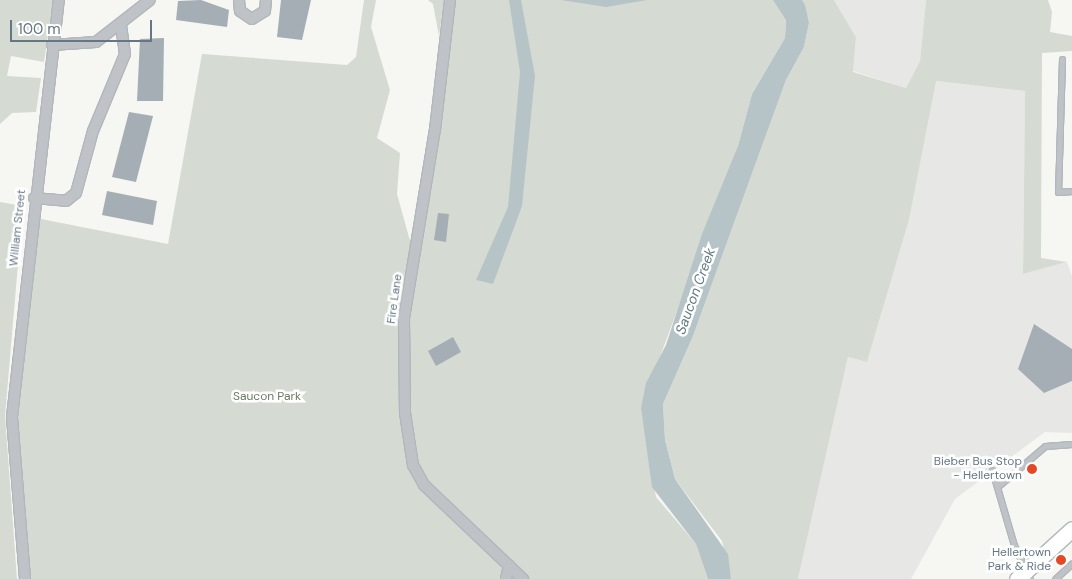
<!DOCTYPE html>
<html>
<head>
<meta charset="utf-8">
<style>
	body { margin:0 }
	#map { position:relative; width:1072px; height:579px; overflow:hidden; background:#f6f6f2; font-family:"DM Sans",sans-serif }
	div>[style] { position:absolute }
	.built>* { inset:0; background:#e7e8e6 }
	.green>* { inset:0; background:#d5dbd2 }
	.water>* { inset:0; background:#b6c3c7 }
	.building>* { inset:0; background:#a5aeb4 }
	.roads { filter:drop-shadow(1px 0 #b1b7bb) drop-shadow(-1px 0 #b1b7bb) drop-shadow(0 1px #b1b7bb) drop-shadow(0 -1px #b1b7bb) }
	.lane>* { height:5px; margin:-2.5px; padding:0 2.5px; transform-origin:2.5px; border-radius:2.5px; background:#bfc3c7 }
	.street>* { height:10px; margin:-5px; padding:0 5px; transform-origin:5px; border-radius:5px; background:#bfc3c7 }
	.secondary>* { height:15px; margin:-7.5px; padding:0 7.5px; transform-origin:7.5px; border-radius:7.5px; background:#fff }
	.dots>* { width:14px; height:14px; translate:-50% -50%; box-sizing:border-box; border:2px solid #fff; border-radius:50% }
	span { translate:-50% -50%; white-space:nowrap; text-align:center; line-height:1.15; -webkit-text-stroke:5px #fff; paint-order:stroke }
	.street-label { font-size:12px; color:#657784 }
	.park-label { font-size:12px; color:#697b64 }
	.poi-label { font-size:12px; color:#657784 }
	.right { translate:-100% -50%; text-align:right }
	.water-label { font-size:14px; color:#607980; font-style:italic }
	.scale { position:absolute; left:10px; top:20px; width:142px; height:22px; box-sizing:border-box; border:2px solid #657784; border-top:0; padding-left:6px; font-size:15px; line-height:18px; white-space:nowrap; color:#657784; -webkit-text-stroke:4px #fff; paint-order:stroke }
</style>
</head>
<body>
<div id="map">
	<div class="built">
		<i style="clip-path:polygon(834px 0,926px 0,920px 61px,906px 88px,853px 71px,856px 37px)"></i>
		<i style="clip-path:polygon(935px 81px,1025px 91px,1023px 274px,1067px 262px,1072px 276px,1072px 433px,1045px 432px,955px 499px,911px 579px,798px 579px,848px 357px,867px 362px,909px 220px)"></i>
	</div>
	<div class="green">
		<i style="clip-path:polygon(0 0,53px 0,44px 62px,11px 56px,7px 76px,41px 78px,36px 112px,12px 113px,0 124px)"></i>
		<i style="clip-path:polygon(364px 0,376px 0,371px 27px,390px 90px,377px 138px,400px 153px,397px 194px,410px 241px,420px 243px,440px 130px,454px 0,787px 0,785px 38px,752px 94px,738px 146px,641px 408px,656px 497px,696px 544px,708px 579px,30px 579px,17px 456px,20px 362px,36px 218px,168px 244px,202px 54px,347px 65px,356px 57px)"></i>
		<i style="clip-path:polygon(428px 0,444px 0,439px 36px,433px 4px)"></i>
		<i style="clip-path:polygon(802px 0,834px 0,856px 37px,853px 72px,906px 88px,920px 61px,926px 0,1048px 0,1052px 12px,1050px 32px,1072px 36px,1072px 51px,1042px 53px,1041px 258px,1067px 262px,1023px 274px,1025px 91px,936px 81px,909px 220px,867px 362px,848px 357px,798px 579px,731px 579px,722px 541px,675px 479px,665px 440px,663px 404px,693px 336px,786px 80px,804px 47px,809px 23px)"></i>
		<i style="clip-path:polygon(0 202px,23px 206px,5px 416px,17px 579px,0 579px)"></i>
	</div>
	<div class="water">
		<i style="clip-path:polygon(509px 0,521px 0,535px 76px,522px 206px,493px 284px,476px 280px,508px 207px,520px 72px)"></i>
		<i style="clip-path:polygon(561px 0,647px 0,606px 7px)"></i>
		<i style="clip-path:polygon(773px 0,802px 0,805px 5px,809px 23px,804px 47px,786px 80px,693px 336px,663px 404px,665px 440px,675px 479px,728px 554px,731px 579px,708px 579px,696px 544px,652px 487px,641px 408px,646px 383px,666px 345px,702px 234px,738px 146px,752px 94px,785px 38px,786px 20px)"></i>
	</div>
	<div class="building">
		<i style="clip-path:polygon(201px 0,229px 10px,227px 27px,176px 20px,178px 1px)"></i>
		<i style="clip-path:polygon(281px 0,311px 0,302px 40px,277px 37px)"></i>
		<i style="clip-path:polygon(164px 38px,163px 101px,137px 101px,140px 39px)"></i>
		<i style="clip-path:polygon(129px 112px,153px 116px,136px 182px,112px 177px)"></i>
		<i style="clip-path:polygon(107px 191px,157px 201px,153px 225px,102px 215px)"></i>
		<i style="clip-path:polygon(438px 213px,449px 214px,446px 242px,434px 240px)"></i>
		<i style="clip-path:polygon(1034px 324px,1072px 349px,1072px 381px,1044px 393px,1018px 369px)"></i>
		<i style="clip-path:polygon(453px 337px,461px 352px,436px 366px,428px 351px)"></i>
	</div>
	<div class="roads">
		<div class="lane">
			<i style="left:1062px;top:59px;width:133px;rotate:91.7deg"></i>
			<i style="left:1058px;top:192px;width:14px;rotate:-4deg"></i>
			<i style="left:992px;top:470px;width:78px;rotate:73.7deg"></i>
			<i style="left:1014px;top:545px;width:38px;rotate:65deg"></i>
			<i style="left:997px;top:487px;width:63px;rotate:-40.5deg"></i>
			<i style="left:1045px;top:446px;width:27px;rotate:-4deg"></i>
			<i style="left:1055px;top:579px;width:23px;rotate:-43deg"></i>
		</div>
		<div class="street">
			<i style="left:239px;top:0;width:11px;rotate:85deg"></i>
			<i style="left:240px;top:11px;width:14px;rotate:34deg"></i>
			<i style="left:252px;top:19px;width:15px;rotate:-32deg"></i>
			<i style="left:265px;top:11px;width:11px;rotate:-85deg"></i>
			<i style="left:450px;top:0;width:130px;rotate:96.6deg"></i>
			<i style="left:435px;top:129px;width:193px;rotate:99.3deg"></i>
			<i style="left:404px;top:319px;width:94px;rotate:89.4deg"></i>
			<i style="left:405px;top:413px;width:53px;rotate:81.3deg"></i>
			<i style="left:413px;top:465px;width:23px;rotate:61deg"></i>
			<i style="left:424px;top:485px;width:137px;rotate:43.5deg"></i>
			<i style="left:52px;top:45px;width:44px;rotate:-3.9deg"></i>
			<i style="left:96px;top:42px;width:68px;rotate:-37.9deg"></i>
			<i style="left:34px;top:198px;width:32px;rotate:5deg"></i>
			<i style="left:66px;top:201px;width:13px;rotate:-39deg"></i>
			<i style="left:76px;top:193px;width:64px;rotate:-74.7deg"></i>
			<i style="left:93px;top:131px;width:83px;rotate:-67.4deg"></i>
			<i style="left:125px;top:54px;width:29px;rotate:-98deg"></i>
			<i style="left:25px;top:579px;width:163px;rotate:-94.6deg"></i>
			<i style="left:12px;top:417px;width:420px;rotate:-83.6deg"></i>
			<i style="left:506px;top:579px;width:14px;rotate:-78deg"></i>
		</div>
		<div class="secondary">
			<i style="left:1017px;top:579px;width:74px;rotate:-42.3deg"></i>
		</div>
	</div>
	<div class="dots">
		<i style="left:1032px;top:469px;background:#e34925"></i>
		<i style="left:1061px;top:560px;background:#e34925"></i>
	</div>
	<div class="street-label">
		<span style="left:18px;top:228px;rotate:-84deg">William Street</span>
		<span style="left:395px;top:299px;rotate:-82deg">Fire Lane</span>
	</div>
	<div class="park-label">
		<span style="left:267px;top:397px">Saucon Park</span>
	</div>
	<div class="poi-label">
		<span class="right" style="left:1022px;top:469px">Bieber Bus Stop<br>- Hellertown</span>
		<span class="right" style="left:1051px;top:560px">Hellertown<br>Park &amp; Ride</span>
	</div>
	<div class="water-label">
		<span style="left:695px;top:291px;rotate:-70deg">Saucon Creek</span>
	</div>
	<div class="scale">100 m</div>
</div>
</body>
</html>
